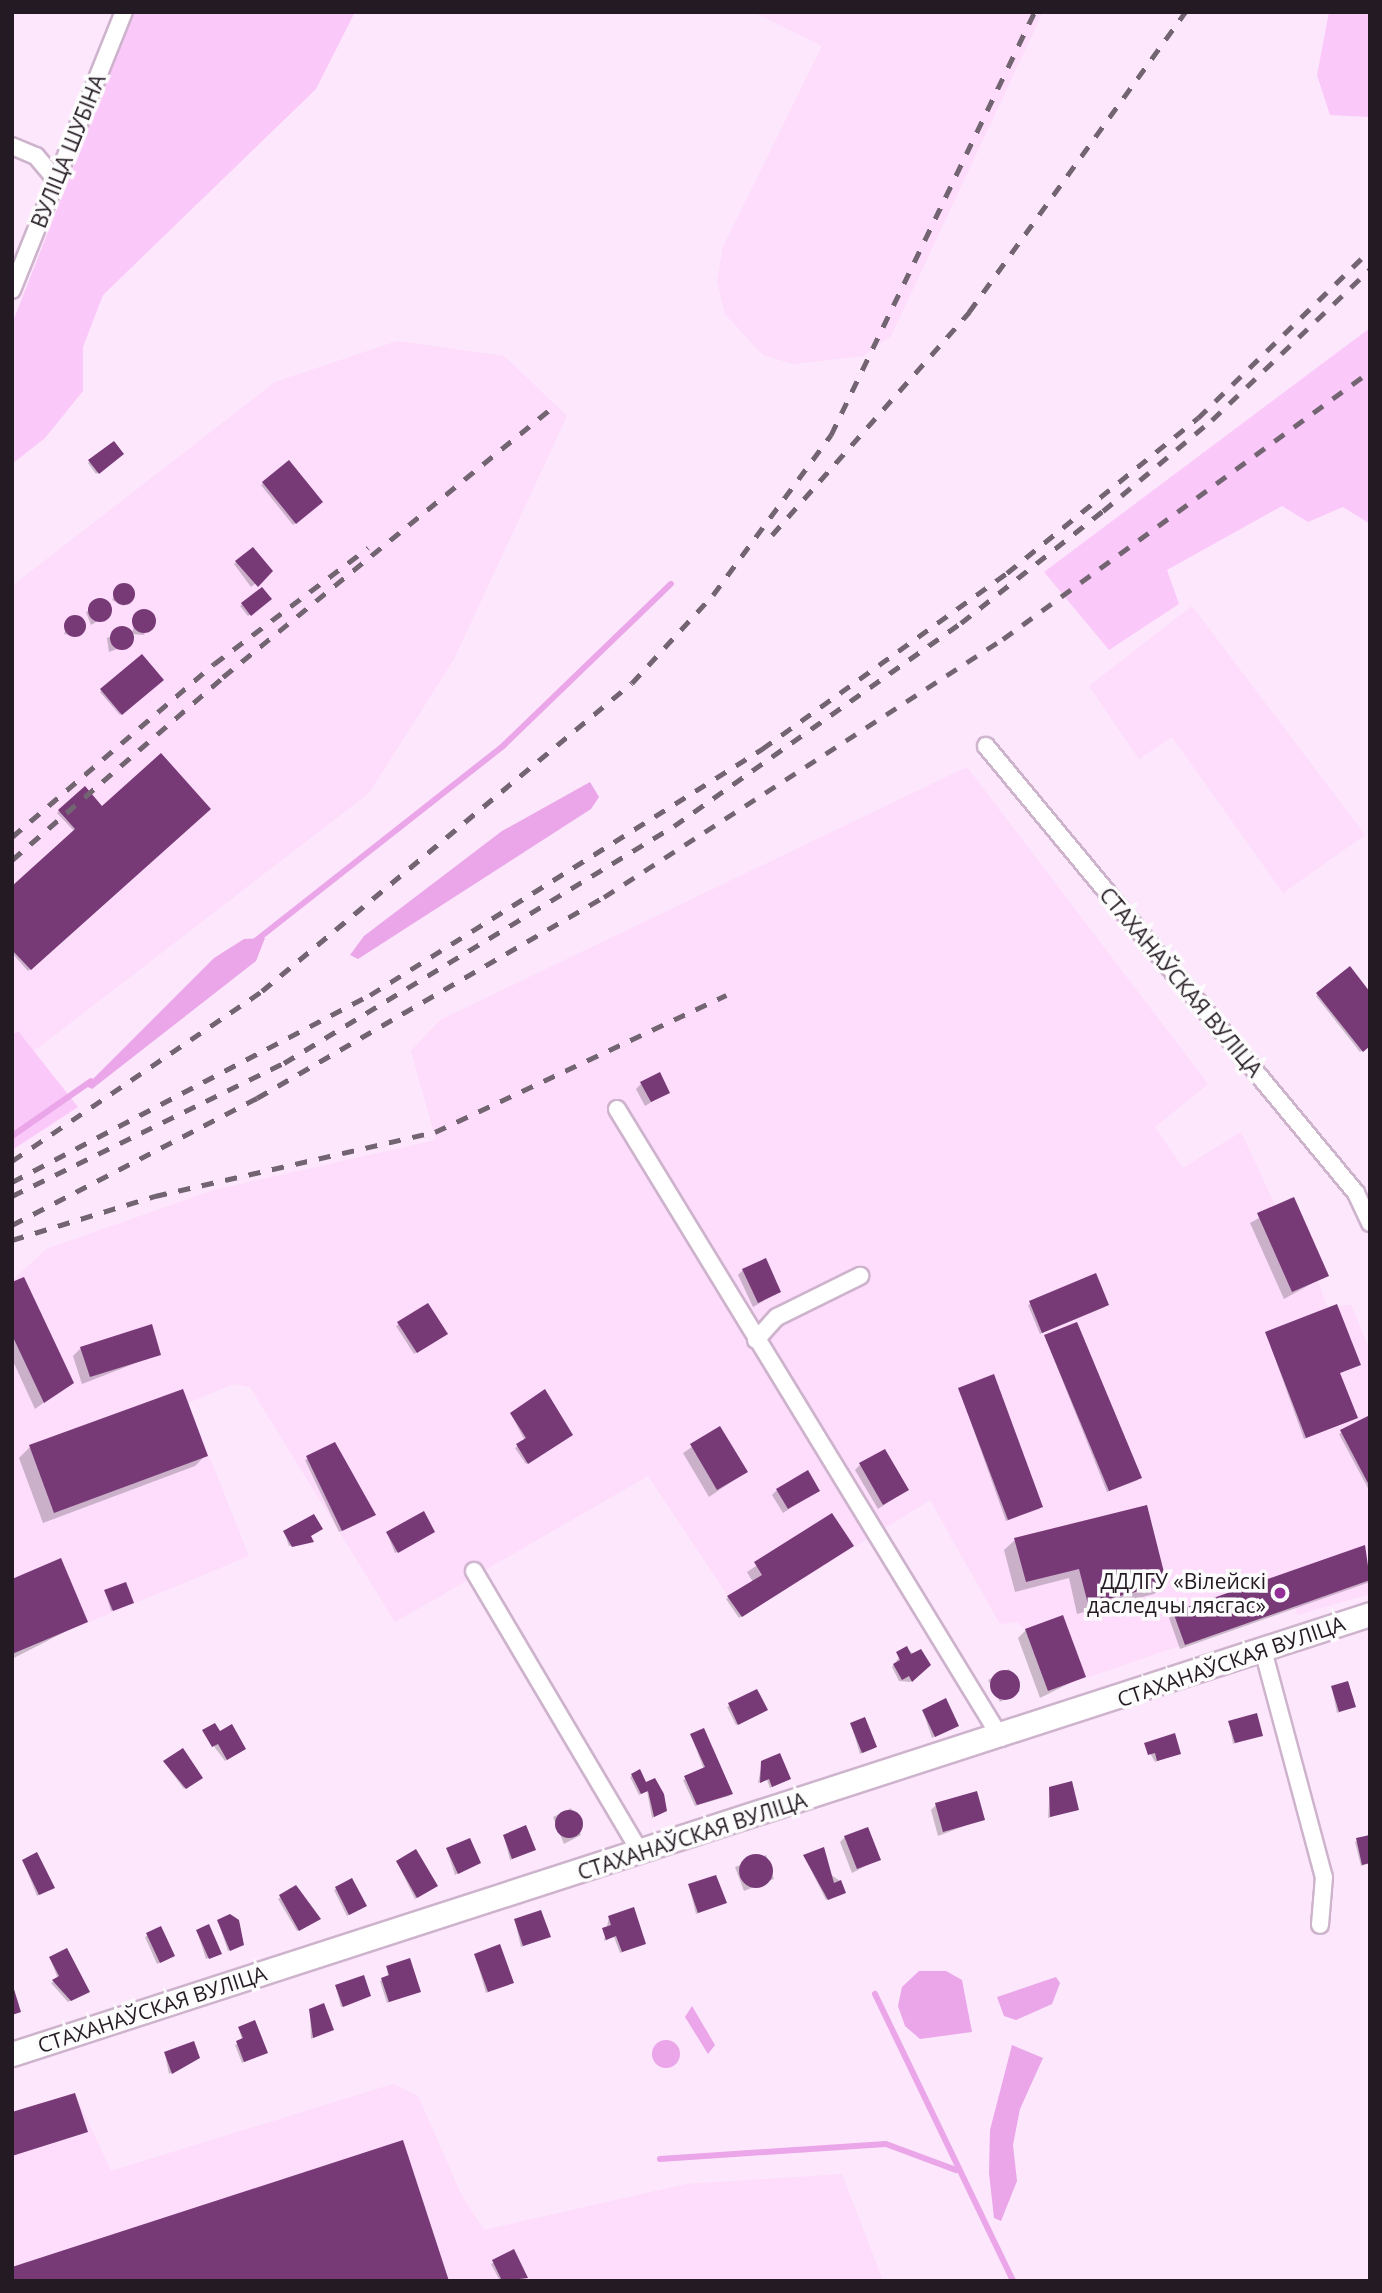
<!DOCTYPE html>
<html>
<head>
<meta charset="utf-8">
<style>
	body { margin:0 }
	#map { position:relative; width:1382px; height:2293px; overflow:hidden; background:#fde7fc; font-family:"Open Sans",sans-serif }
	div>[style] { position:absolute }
	.built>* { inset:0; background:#fddcfc }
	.green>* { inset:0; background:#fac8f9 }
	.water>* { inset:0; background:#eaa6e9 }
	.round { border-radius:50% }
	.shadow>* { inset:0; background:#0003 }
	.stream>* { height:6px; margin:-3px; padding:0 3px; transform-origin:3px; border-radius:3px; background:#eaa6e9 }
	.building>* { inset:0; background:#773a77 }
	.roads { filter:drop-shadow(2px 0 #ceb3cd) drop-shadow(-2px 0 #ceb3cd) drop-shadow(0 2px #ceb3cd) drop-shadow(0 -2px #ceb3cd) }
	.street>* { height:16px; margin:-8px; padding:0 8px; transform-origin:8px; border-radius:8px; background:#fff }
	.secondary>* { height:23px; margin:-11.5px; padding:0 11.5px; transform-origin:11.5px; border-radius:11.5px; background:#fff }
	.rail>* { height:5px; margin-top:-2.5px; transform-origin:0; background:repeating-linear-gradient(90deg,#726471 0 12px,transparent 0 24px) }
	.dots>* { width:19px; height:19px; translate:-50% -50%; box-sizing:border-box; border:4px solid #fcfcfc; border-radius:50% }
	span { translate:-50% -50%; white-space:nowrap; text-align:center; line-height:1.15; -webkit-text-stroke:7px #fcfcfc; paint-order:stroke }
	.street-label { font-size:21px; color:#241a23 }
	.poi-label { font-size:21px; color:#241a23 }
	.right { translate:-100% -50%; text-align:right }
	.frame { position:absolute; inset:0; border:14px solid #241a23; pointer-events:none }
</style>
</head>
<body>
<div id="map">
	<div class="built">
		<i style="clip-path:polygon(753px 12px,1043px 12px,891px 336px,863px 356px,793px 364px,763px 355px,725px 314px,717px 281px,723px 247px,822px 46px)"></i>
		<i style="clip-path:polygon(397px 341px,504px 356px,567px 416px,454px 659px,369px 793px,12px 1068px,12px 586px,275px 382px)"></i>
		<i style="clip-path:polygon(1192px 606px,1365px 835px,1283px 893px,1172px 737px,1139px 759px,1089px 686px)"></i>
		<i style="clip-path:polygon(967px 767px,1208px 1084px,1155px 1127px,1183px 1168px,1241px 1132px,1275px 1205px,1294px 1197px,1329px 1276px,1318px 1281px,1327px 1307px,1351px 1305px,1370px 1350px,1370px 1594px,1297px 1615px,1295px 1606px,1048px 1691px,1025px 1629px,1017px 1622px,1000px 1624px,930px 1500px,742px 1617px,648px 1476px,395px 1622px,250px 1387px,234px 1384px,188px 1403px,249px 1556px,12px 1654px,12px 1281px,46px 1249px,214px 1190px,436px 1140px,411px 1051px,440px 1020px)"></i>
		<i style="clip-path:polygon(393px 2084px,418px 2096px,462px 2196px,484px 2230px,686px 2184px,842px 2174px,883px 2281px,12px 2281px,12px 2112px,75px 2093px,111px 2171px)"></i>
	</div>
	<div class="green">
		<i style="clip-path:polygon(134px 12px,355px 12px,316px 89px,103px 295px,83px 347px,83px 391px,45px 438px,12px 464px,12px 324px)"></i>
		<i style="clip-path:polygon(1329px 12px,1370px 12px,1370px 117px,1330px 115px,1317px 75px)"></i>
		<i style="clip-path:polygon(1370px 328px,1370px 524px,1343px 507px,1308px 522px,1282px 506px,1167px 570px,1179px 604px,1109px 650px,1044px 572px)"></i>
		<i style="clip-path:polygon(18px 1031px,78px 1107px,12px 1150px,12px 1036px)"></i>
	</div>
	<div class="water">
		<i style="clip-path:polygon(590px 782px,599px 797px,591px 809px,358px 959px,350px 955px,364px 936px,502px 831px)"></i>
		<i style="clip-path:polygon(265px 938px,256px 961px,92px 1089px,86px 1086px,214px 958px,244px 939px)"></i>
		<i style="clip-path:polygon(919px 1971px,946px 1971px,962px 1980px,972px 2032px,920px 2039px,905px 2026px,898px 2006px,902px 1987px)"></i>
		<i style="clip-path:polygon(1056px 1977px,1060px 1983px,1052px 2004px,1016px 2020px,1004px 2016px,997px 1997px)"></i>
		<i style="clip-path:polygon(692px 2006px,715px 2045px,708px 2054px,685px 2017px)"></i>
		<i class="round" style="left:652px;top:2040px;width:28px;height:28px"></i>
		<i style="clip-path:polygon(1012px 2045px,1043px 2058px,1020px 2109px,1013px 2145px,1017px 2181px,1001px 2221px,994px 2218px,989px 2173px,990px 2130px)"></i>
	</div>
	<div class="shadow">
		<i style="clip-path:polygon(113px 443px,122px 454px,96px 474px,88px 463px)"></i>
		<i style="clip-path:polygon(289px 463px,321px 502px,293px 525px,261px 485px)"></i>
		<i style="clip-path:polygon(244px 555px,261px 579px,251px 587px,234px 564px)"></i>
		<i style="clip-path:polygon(121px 585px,132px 590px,124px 606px,112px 600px)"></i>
		<i style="clip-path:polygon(261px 589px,269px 599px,248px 616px,240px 606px)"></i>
		<i style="clip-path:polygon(106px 603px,109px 614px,91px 625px,86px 612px)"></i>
		<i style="clip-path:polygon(137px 613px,151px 615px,144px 635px,132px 634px)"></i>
		<i style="clip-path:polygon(70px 618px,83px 622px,79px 636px,64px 634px)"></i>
		<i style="clip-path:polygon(127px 630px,130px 644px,109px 652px,107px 638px)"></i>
		<i style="clip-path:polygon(141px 657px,161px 680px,120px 715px,100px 692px)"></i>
		<i style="clip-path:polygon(84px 789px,101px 808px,209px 809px,28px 971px,12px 953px,12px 888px,75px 832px,57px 813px)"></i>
		<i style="clip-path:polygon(1350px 969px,1370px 1044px,1360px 1052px,1316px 996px)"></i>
		<i style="clip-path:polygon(641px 1084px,668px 1092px,645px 1106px,636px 1089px)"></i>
		<i style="clip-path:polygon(1293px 1199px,1327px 1275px,1284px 1299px,1250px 1223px)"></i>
		<i style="clip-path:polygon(743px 1270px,779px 1292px,753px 1307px,738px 1275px)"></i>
		<i style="clip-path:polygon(1095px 1276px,1105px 1307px,1040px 1334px,1028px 1305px)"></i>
		<i style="clip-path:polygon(12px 1284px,71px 1383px,35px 1409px,12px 1359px)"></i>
		<i style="clip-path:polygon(427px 1305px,443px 1335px,414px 1354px,396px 1326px)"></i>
		<i style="clip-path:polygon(1266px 1333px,1357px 1366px,1339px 1373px,1356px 1418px,1304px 1439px)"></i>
		<i style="clip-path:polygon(1045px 1337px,1138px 1480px,1107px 1492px)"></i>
		<i style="clip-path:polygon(81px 1348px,159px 1354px,82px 1384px,73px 1356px)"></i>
		<i style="clip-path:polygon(959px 1389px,1041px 1507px,1039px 1509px,1006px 1521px)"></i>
		<i style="clip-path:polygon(182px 1391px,206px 1455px,195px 1466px,43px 1523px,19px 1458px,30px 1447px)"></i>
		<i style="clip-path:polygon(511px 1414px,569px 1437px,526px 1464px,515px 1448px,525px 1441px)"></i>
		<i style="clip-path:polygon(1370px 1417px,1370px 1492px,1339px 1434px)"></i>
		<i style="clip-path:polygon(720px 1428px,746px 1472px,709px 1497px,683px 1453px)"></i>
		<i style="clip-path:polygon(335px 1444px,374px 1515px,339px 1532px,305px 1460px)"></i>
		<i style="clip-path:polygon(860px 1465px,907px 1490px,878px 1509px,855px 1470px)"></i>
		<i style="clip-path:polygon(777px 1490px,818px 1490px,783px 1513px,772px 1495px)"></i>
		<i style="clip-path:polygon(832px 1516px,851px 1546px,739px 1618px,726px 1599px,753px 1582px,747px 1572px)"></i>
		<i style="clip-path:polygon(284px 1532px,309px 1536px,312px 1541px,289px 1546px)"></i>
		<i style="clip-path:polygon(387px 1533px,431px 1533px,395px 1553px)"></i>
		<i style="clip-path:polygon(1015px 1540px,1165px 1584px,1154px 1594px,1077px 1614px,1069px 1578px,1015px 1592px,1004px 1550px)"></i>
		<i style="clip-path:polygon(1364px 1547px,1370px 1582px,1180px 1649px,1169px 1618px,1174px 1613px)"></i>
		<i style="clip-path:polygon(12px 1580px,86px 1621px,12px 1659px)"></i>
		<i style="clip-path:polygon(105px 1591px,130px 1604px,111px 1611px)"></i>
		<i style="clip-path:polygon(1026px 1630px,1084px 1676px,1040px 1698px,1018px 1638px)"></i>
		<i style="clip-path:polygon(906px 1648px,928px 1665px,910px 1682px,899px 1681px,892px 1667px)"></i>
		<i style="clip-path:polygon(1009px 1669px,1020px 1691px,1000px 1702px,988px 1680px)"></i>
		<i style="clip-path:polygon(1332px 1688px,1354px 1706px,1337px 1713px)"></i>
		<i style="clip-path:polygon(756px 1691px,764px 1712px,736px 1725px,727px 1707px)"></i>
		<i style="clip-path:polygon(923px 1711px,955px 1727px,932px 1738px)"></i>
		<i style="clip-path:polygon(1229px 1722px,1261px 1735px,1233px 1744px)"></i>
		<i style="clip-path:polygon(851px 1724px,875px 1747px,873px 1749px,860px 1754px)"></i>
		<i style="clip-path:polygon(203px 1732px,242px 1751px,225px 1761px)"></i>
		<i style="clip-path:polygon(691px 1735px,731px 1794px,729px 1796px,695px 1806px,683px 1780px,704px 1770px)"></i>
		<i style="clip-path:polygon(1145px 1744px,1179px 1754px,1155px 1762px)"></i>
		<i style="clip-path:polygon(164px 1762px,198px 1780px,184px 1789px)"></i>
		<i style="clip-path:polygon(762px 1763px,789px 1779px,770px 1788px,767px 1780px,758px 1783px)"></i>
		<i style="clip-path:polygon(639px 1772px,663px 1812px,652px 1818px,647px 1791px,639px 1795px,630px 1777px)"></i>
		<i style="clip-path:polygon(1050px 1789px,1077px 1809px,1048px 1818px)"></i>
		<i style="clip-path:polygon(936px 1805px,983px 1819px,938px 1836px,931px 1810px)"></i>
		<i style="clip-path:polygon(571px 1808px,581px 1835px,564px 1844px,553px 1817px)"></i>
		<i style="clip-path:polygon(1370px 1834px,1370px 1863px,1361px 1866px,1355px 1842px)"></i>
		<i style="clip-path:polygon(504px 1836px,532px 1851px,510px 1860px)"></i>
		<i style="clip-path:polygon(845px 1837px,879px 1859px,852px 1873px,840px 1842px)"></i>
		<i style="clip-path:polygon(447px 1850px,479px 1863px,455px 1875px)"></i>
		<i style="clip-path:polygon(766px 1855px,774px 1879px,744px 1891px,735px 1867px)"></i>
		<i style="clip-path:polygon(804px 1856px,840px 1881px,842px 1894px,826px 1900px)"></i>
		<i style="clip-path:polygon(23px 1861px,51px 1889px,37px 1896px)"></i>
		<i style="clip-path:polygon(397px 1862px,434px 1888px,415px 1899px)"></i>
		<i style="clip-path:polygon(352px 1880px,363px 1908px,347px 1916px,334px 1890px)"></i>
		<i style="clip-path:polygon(689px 1886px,725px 1903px,696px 1914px)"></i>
		<i style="clip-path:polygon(295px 1888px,317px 1920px,297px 1931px,278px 1899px)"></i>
		<i style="clip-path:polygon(609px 1917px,642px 1945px,620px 1953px,614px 1937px,604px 1941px)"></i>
		<i style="clip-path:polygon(218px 1921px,240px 1946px,228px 1951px)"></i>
		<i style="clip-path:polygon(515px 1921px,549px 1937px,521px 1947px)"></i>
		<i style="clip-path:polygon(160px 1928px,173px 1956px,157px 1964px,145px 1937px)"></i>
		<i style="clip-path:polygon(197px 1931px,219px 1953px,206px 1959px)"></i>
		<i style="clip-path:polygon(475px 1955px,512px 1983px,486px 1993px)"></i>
		<i style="clip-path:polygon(50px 1958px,85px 1993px,68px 2002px,51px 1983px,58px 1979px)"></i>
		<i style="clip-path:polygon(387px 1968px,419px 1991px,387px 2003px,380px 1981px,388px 1978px)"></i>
		<i style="clip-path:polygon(336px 1987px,367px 1997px,341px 2007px)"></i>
		<i style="clip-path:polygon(310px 2011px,332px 2030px,311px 2039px)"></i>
		<i style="clip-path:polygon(239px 2028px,266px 2053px,242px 2063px,235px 2045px,242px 2041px)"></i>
		<i style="clip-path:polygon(165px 2054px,198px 2057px,169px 2074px)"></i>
		<i style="clip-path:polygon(513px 2252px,526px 2278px,500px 2281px,491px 2264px)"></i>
	</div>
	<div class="stream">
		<i style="left:254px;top:942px;width:318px;rotate:-38.2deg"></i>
		<i style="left:504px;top:745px;width:232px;rotate:-44deg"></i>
		<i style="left:12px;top:1136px;width:96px;rotate:-34.8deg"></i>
		<i style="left:875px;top:1994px;width:318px;rotate:64.3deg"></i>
		<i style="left:660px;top:2159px;width:226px;rotate:-3.8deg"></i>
		<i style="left:886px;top:2144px;width:75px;rotate:20.4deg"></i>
	</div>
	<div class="building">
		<i style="clip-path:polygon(114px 441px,124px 454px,99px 474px,88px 460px)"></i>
		<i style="clip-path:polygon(289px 460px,323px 502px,296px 524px,262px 482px)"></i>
		<i style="clip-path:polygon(253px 547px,273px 571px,258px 587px,235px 561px)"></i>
		<i class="round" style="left:113px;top:583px;width:22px;height:22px"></i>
		<i style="clip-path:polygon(262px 587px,272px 599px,251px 616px,241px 603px)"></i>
		<i class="round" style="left:88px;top:598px;width:24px;height:24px"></i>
		<i class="round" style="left:132px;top:609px;width:24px;height:24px"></i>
		<i class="round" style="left:64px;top:615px;width:22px;height:22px"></i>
		<i class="round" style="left:110px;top:626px;width:24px;height:24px"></i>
		<i style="clip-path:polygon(142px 654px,164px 680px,122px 715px,100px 689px)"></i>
		<i style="clip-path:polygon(161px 753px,211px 809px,31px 970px,12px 950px,12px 886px,75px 829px,58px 810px,85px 786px,102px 806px)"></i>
		<i style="clip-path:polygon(1350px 966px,1370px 992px,1370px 1046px,1363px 1052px,1316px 993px)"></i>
		<i style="clip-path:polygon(660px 1072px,670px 1093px,651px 1102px,640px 1082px)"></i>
		<i style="clip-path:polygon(1294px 1197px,1329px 1276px,1292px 1292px,1257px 1213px)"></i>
		<i style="clip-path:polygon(766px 1258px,781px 1292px,758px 1303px,742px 1269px)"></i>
		<i style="clip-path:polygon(1096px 1273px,1109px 1305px,1042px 1333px,1029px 1301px)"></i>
		<i style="clip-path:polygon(24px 1277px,74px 1383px,44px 1403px,12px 1335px,12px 1282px)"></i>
		<i style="clip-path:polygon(428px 1303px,448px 1334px,417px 1353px,397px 1322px)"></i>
		<i style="clip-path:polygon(1337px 1304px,1361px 1365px,1340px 1373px,1358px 1418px,1306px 1438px,1265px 1332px)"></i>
		<i style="clip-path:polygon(1077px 1322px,1142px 1478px,1109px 1491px,1044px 1335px)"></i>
		<i style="clip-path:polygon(152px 1324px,161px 1355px,90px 1377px,80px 1347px)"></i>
		<i style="clip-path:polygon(994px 1374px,1043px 1507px,1008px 1520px,958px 1388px)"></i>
		<i style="clip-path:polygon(183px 1389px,208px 1456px,54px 1513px,29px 1445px)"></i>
		<i style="clip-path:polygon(545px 1389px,573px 1435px,528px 1464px,516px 1444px,526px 1438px,510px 1413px)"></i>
		<i style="clip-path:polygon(1370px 1415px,1370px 1487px,1340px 1430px)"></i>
		<i style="clip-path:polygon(720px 1426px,748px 1472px,717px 1490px,690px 1444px)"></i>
		<i style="clip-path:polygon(335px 1442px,376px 1515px,342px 1531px,306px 1456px)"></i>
		<i style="clip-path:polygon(885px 1449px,909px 1490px,883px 1505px,859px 1463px)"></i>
		<i style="clip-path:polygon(808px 1470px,820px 1491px,788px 1509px,776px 1489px)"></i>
		<i style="clip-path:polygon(1147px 1505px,1167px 1584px,1088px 1604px,1079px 1569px,1026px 1582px,1014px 1538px)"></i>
		<i style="clip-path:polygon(424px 1511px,435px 1532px,398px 1553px,386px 1532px)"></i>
		<i style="clip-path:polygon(832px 1513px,854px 1546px,742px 1617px,727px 1596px,762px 1575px,754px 1562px)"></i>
		<i style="clip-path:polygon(314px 1514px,323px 1529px,311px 1536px,314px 1542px,292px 1547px,283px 1531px)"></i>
		<i style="clip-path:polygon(1365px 1545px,1370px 1580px,1185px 1645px,1173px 1612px)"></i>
		<i style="clip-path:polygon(61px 1558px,88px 1622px,12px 1654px,12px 1579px)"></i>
		<i style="clip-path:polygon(126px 1582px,134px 1603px,113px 1611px,104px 1590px)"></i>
		<i style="clip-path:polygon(1063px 1615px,1086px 1677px,1048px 1691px,1025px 1629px)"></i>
		<i style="clip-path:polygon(907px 1646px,911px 1654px,921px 1649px,931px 1665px,912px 1682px,909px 1676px,902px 1680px,893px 1664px,900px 1660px,896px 1652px)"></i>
		<i class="round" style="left:990px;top:1670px;width:30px;height:30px"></i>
		<i style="clip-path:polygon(1348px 1681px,1356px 1707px,1339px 1712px,1331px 1686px)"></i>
		<i style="clip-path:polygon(757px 1689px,768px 1710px,738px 1725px,728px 1703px)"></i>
		<i style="clip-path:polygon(946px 1698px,959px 1726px,935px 1737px,922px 1710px)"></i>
		<i style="clip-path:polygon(1257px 1713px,1263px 1736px,1235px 1743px,1228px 1721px)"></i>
		<i style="clip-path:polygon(865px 1717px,877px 1747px,862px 1753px,850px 1723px)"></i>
		<i style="clip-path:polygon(215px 1723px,220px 1731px,232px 1724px,246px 1749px,227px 1760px,218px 1744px,212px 1747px,202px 1730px)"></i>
		<i style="clip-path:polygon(704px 1728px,733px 1794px,697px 1805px,684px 1776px,705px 1767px,690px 1734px)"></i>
		<i style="clip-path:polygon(1175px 1733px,1181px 1754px,1157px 1761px,1155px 1753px,1148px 1755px,1144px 1743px)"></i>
		<i style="clip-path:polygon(183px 1748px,203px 1778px,186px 1789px,163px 1761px)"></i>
		<i style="clip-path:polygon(780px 1753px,791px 1779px,772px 1787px,769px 1779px,760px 1783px,761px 1761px)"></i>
		<i style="clip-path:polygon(640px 1769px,646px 1782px,655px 1778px,664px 1794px,667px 1811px,654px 1817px,648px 1791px,641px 1794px,631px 1774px)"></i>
		<i style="clip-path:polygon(1072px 1781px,1079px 1810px,1050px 1817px,1049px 1787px)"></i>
		<i style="clip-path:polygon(977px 1791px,985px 1820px,943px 1832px,935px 1803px)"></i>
		<i class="round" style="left:555px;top:1810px;width:28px;height:28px"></i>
		<i style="clip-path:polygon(526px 1825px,536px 1850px,512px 1859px,503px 1835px)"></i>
		<i style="clip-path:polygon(868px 1827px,881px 1860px,857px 1869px,844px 1836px)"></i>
		<i style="clip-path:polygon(1370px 1835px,1370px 1863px,1362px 1865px,1356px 1838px)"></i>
		<i style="clip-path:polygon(470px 1838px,481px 1863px,458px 1874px,446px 1848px)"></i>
		<i style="clip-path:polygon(824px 1847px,834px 1883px,841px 1880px,846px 1893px,828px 1900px,803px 1855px)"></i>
		<i style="clip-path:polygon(416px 1849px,438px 1886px,417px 1898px,396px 1861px)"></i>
		<i style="clip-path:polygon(37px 1852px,55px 1888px,39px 1895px,22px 1860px)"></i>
		<i class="round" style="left:739px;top:1854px;width:34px;height:34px"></i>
		<i style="clip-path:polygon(716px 1875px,727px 1903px,698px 1913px,688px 1884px)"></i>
		<i style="clip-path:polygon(352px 1878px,367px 1906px,349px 1915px,335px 1887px)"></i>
		<i style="clip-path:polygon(296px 1885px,321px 1919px,299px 1931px,279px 1895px)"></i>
		<i style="clip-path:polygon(634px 1907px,646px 1944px,622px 1952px,616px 1936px,606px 1940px,602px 1928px,611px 1925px,608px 1916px)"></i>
		<i style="clip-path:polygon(541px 1910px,551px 1937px,523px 1946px,514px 1919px)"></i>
		<i style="clip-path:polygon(230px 1914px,239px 1920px,244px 1945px,230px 1951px,217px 1920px)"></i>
		<i style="clip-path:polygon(209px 1924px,222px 1954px,209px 1959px,196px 1930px)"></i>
		<i style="clip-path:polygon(161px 1926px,175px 1956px,160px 1963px,146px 1933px)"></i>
		<i style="clip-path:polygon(500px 1944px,514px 1983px,488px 1992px,474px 1954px)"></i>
		<i style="clip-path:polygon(67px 1948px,90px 1992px,71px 2001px,52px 1980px,59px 1976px,49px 1957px)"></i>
		<i style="clip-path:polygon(410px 1958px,421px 1992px,389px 2002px,381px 1978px,389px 1975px,386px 1966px)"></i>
		<i style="clip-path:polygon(364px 1975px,371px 1996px,343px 2007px,335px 1985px)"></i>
		<i style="clip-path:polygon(13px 1986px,21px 2012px,12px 2015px,12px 1987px)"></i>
		<i style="clip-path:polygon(324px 2003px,334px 2030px,313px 2038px,309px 2009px)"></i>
		<i style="clip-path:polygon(255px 2020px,268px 2053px,244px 2062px,236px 2041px,243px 2038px,238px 2027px)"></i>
		<i style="clip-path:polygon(194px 2041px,200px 2058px,172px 2074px,164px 2052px)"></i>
		<i style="clip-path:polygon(75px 2093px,88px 2132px,12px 2156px,12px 2112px)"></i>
		<i style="clip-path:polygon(403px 2140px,449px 2281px,12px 2281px,12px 2267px)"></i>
		<i style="clip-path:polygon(514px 2249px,528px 2278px,502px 2281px,492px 2260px)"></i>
	</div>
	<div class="roads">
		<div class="street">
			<i style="left:12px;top:146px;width:26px;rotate:23deg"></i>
			<i style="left:36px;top:156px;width:31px;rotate:50deg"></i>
			<i style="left:12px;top:290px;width:300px;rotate:-68.1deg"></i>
			<i style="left:986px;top:746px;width:580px;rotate:50.38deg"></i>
			<i style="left:1356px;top:1193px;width:33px;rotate:65deg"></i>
			<i style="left:617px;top:1109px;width:737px;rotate:58.6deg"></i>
			<i style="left:756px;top:1340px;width:31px;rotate:-48deg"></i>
			<i style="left:777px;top:1317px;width:93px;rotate:-26.3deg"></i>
			<i style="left:474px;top:1571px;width:326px;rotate:59.4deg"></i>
			<i style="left:1263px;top:1650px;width:235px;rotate:75deg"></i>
			<i style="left:1324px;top:1877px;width:48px;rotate:94.8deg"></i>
		</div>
		<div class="secondary">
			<i style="left:12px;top:2054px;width:1428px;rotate:-17.95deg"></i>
		</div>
	</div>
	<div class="rail">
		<i style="left:772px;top:535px;width:298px;rotate:-48.5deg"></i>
		<i style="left:969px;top:312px;width:370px;rotate:-54.2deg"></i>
		<i style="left:12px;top:837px;width:266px;rotate:-40.6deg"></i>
		<i style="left:214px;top:664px;width:193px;rotate:-37deg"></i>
		<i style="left:12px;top:860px;width:279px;rotate:-40.9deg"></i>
		<i style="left:223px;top:677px;width:424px;rotate:-39.3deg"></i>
		<i style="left:12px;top:1161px;width:302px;rotate:-34.2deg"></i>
		<i style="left:262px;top:991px;width:481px;rotate:-39.8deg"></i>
		<i style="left:632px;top:683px;width:120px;rotate:-47.4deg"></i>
		<i style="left:713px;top:595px;width:199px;rotate:-53.6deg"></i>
		<i style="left:831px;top:435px;width:470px;rotate:-64.3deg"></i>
		<i style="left:12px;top:1182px;width:404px;rotate:-27.6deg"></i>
		<i style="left:370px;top:995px;width:463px;rotate:-32.1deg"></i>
		<i style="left:762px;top:749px;width:302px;rotate:-35.7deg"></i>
		<i style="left:1007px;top:573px;width:246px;rotate:-39.1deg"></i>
		<i style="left:1198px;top:418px;width:240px;rotate:-44.3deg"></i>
		<i style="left:12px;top:1196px;width:303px;rotate:-26.1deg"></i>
		<i style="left:284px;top:1063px;width:456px;rotate:-31.3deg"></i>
		<i style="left:674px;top:826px;width:352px;rotate:-35.3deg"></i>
		<i style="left:961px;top:623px;width:181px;rotate:-38.3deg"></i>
		<i style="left:1103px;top:511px;width:142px;rotate:-39.9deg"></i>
		<i style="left:1212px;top:420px;width:219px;rotate:-43.7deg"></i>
		<i style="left:12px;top:1225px;width:276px;rotate:-27.4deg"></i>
		<i style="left:257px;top:1098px;width:401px;rotate:-30.1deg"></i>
		<i style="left:604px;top:897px;width:475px;rotate:-32.9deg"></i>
		<i style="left:1003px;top:639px;width:454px;rotate:-36.1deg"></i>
		<i style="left:12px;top:1240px;width:150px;rotate:-17.1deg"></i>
		<i style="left:155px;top:1196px;width:287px;rotate:-12.9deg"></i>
		<i style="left:435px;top:1132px;width:322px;rotate:-25.2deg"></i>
	</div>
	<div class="dots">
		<i style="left:1280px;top:1593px;background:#932f96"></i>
	</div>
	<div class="street-label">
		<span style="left:68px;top:151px;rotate:-68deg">ВУЛІЦА ШУБІНА</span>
		<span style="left:1181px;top:982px;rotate:50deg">СТАХАНАЎСКАЯ ВУЛІЦА</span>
		<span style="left:1231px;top:1661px;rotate:-19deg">СТАХАНАЎСКАЯ ВУЛІЦА</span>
		<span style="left:692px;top:1836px;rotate:-18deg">СТАХАНАЎСКАЯ ВУЛІЦА</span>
		<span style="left:152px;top:2009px;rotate:-18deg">СТАХАНАЎСКАЯ ВУЛІЦА</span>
	</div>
	<div class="poi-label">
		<span class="right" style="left:1266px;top:1593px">ДДЛГУ «Вілейскі<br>даследчы лясгас»</span>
	</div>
	<div class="frame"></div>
</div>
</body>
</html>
